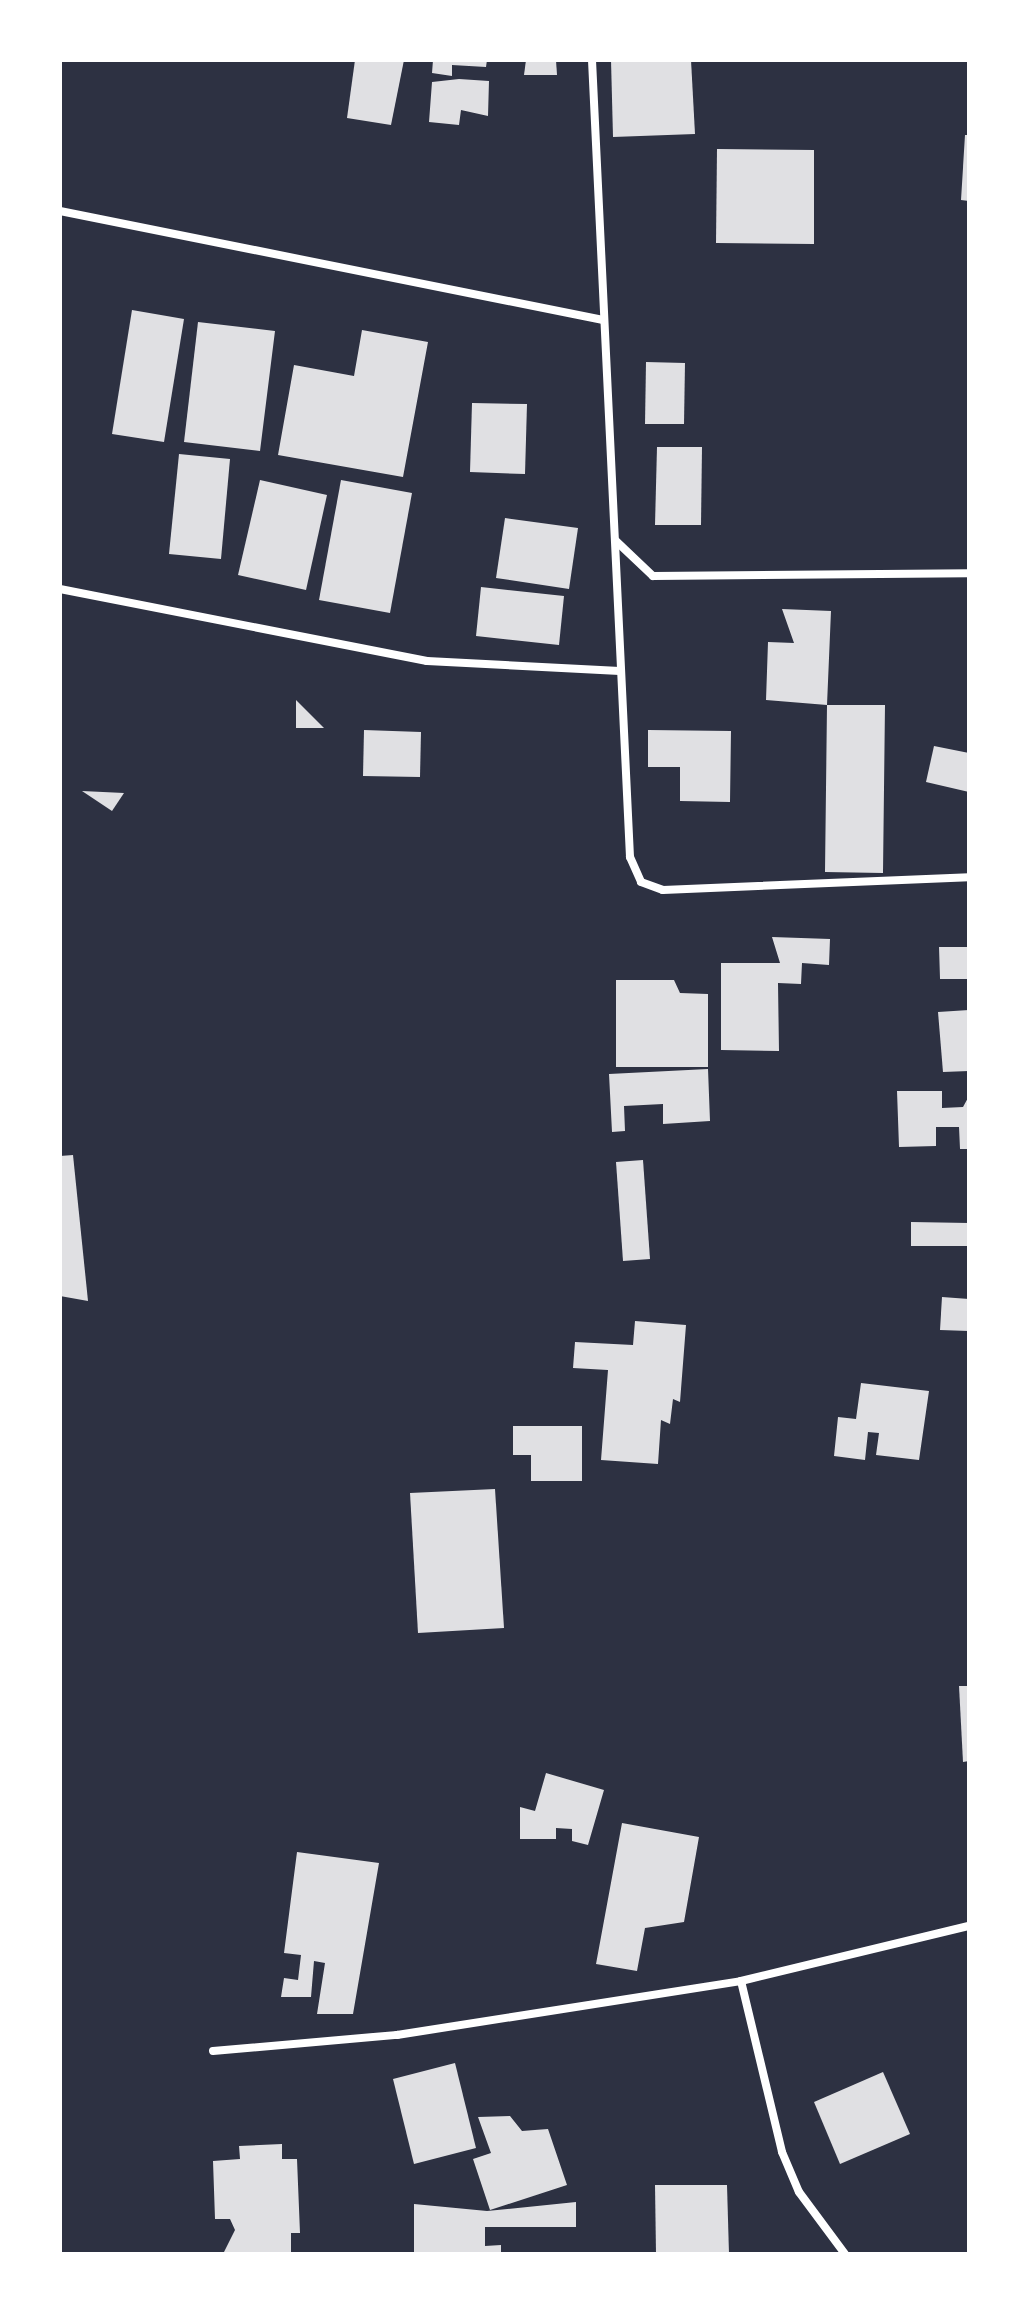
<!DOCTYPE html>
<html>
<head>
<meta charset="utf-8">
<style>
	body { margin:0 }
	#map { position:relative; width:1029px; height:2314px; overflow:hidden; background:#2d3142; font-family:Inter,sans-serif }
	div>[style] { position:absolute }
	.building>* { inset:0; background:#e0e0e3 }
	.minor>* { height:8px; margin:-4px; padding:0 4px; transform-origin:4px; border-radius:4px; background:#fff }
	span { translate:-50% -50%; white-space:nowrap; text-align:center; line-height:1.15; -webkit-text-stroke:7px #fff; paint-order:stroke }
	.frame { position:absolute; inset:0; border:62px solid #fff; pointer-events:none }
</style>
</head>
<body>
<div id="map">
	<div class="building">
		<i style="clip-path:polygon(355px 60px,404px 60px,391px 125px,347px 118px)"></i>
		<i style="clip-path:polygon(433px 60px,487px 60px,486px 67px,452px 65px,452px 76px,432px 73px)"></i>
		<i style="clip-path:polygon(526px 60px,556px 60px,557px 75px,524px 75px)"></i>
		<i style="clip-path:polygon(611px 60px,691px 60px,695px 134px,613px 137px)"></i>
		<i style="clip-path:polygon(459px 79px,489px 81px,488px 116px,461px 110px,459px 125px,429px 122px,432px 82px)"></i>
		<i style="clip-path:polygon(965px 135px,969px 135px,969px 201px,961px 200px)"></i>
		<i style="clip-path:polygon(717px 149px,814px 150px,814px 244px,716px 243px)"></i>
		<i style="clip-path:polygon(132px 310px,184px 319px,164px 442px,112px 434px)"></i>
		<i style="clip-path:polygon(198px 322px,275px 331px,260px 451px,184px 442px)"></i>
		<i style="clip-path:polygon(362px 330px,428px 342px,403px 477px,278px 455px,294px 365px,354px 376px)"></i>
		<i style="clip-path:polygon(646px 362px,685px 363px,684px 424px,645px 424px)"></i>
		<i style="clip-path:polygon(472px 403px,527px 404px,525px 474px,470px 472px)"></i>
		<i style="clip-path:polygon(657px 447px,702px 447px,701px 525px,655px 525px)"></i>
		<i style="clip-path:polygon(179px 454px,230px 459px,221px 559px,169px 554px)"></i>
		<i style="clip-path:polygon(260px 480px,327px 495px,306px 590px,238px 575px)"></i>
		<i style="clip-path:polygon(341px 480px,412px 493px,390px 613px,319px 600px)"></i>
		<i style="clip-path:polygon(505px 518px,578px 528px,569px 589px,496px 578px)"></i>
		<i style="clip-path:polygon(481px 587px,564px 596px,559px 645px,476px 636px)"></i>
		<i style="clip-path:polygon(782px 609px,831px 611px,827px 705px,885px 705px,883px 873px,825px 872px,827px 705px,766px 700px,768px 642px,794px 643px)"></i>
		<i style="clip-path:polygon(296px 700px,324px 728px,296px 728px)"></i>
		<i style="clip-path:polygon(364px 730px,421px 732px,420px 777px,363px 776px)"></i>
		<i style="clip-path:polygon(648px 730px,731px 731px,730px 802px,680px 801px,680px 767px,648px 767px)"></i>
		<i style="clip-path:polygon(934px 746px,969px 753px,969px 792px,926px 782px)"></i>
		<i style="clip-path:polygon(82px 791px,124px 793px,112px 811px)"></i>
		<i style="clip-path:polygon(772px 937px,830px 939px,829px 965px,802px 963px,801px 984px,778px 983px,779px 1051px,721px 1050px,721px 963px,780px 963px)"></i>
		<i style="clip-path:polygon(939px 947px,969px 947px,969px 979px,940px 979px)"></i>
		<i style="clip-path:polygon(616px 980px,674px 980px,680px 993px,708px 994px,708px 1067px,616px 1067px)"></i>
		<i style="clip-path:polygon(969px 1010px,969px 1071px,943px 1072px,938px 1012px)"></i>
		<i style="clip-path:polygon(708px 1069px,710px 1121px,663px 1124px,663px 1104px,624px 1106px,625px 1131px,612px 1132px,609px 1074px)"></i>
		<i style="clip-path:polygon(897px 1091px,942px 1091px,942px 1108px,963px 1107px,969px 1096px,969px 1149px,960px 1149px,959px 1127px,936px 1127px,936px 1146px,899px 1147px)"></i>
		<i style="clip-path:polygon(73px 1155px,88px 1301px,60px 1296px,60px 1156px)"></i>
		<i style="clip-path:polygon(643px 1160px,650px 1259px,623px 1261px,616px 1162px)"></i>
		<i style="clip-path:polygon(911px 1222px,969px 1223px,969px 1246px,911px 1246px)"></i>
		<i style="clip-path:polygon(942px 1297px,969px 1299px,969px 1331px,940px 1330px)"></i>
		<i style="clip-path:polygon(635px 1321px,686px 1325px,680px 1402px,673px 1399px,670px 1424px,661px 1420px,658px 1464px,601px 1460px,608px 1370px,573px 1368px,575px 1342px,633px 1345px)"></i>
		<i style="clip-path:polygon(861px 1383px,929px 1391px,919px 1460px,876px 1455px,879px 1433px,868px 1432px,865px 1460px,834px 1456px,838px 1417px,856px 1419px)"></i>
		<i style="clip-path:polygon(513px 1426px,582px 1426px,582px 1481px,531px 1481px,531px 1455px,513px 1455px)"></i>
		<i style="clip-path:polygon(495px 1489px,504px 1628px,418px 1633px,410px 1493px)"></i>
		<i style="clip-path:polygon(959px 1686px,969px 1686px,969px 1761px,963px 1762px)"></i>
		<i style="clip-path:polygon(546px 1773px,604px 1790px,588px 1845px,572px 1841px,572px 1829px,556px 1828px,556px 1839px,520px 1839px,520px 1807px,535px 1811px)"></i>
		<i style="clip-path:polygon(622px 1823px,699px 1837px,684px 1922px,645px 1928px,637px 1971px,596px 1964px)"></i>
		<i style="clip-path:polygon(297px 1852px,379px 1863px,353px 2014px,317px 2014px,325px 1963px,314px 1961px,311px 1997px,281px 1997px,284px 1978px,298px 1980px,301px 1955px,284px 1953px)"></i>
		<i style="clip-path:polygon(455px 2063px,476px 2148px,414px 2164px,393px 2079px)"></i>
		<i style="clip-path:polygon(883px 2072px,910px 2134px,840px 2164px,814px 2102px)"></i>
		<i style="clip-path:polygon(510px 2116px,522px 2131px,548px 2129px,567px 2185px,490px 2210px,473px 2159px,491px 2153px,478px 2117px)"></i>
		<i style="clip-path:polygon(282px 2144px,282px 2159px,297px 2159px,300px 2233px,291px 2233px,291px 2254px,223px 2254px,235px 2230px,230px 2219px,215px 2219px,213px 2161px,240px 2159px,239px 2146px)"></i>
		<i style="clip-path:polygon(655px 2185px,727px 2185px,729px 2254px,656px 2254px)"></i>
		<i style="clip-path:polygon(576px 2202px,576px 2227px,485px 2227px,485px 2246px,501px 2245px,501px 2254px,414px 2254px,414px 2204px,487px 2211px)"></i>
	</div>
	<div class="minor">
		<i style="left:592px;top:60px;width:798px;rotate:87.27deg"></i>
		<i style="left:630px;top:857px;width:27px;rotate:66deg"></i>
		<i style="left:641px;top:882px;width:23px;rotate:20deg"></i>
		<i style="left:663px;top:890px;width:306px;rotate:-2.4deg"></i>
		<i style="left:60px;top:211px;width:554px;rotate:11.35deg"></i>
		<i style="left:616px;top:541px;width:51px;rotate:43.4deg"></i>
		<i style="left:653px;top:576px;width:316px;rotate:-0.5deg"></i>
		<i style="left:60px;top:589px;width:374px;rotate:11.1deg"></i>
		<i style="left:427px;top:661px;width:193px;rotate:3deg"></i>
		<i style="left:741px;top:1981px;width:176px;rotate:76.5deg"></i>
		<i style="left:782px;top:2152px;width:43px;rotate:67deg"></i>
		<i style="left:799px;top:2192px;width:77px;rotate:53.4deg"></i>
		<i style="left:213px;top:2051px;width:185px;rotate:-5deg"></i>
		<i style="left:397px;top:2035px;width:348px;rotate:-8.9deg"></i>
		<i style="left:741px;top:1981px;width:235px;rotate:-13.6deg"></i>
	</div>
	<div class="frame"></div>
</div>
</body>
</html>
